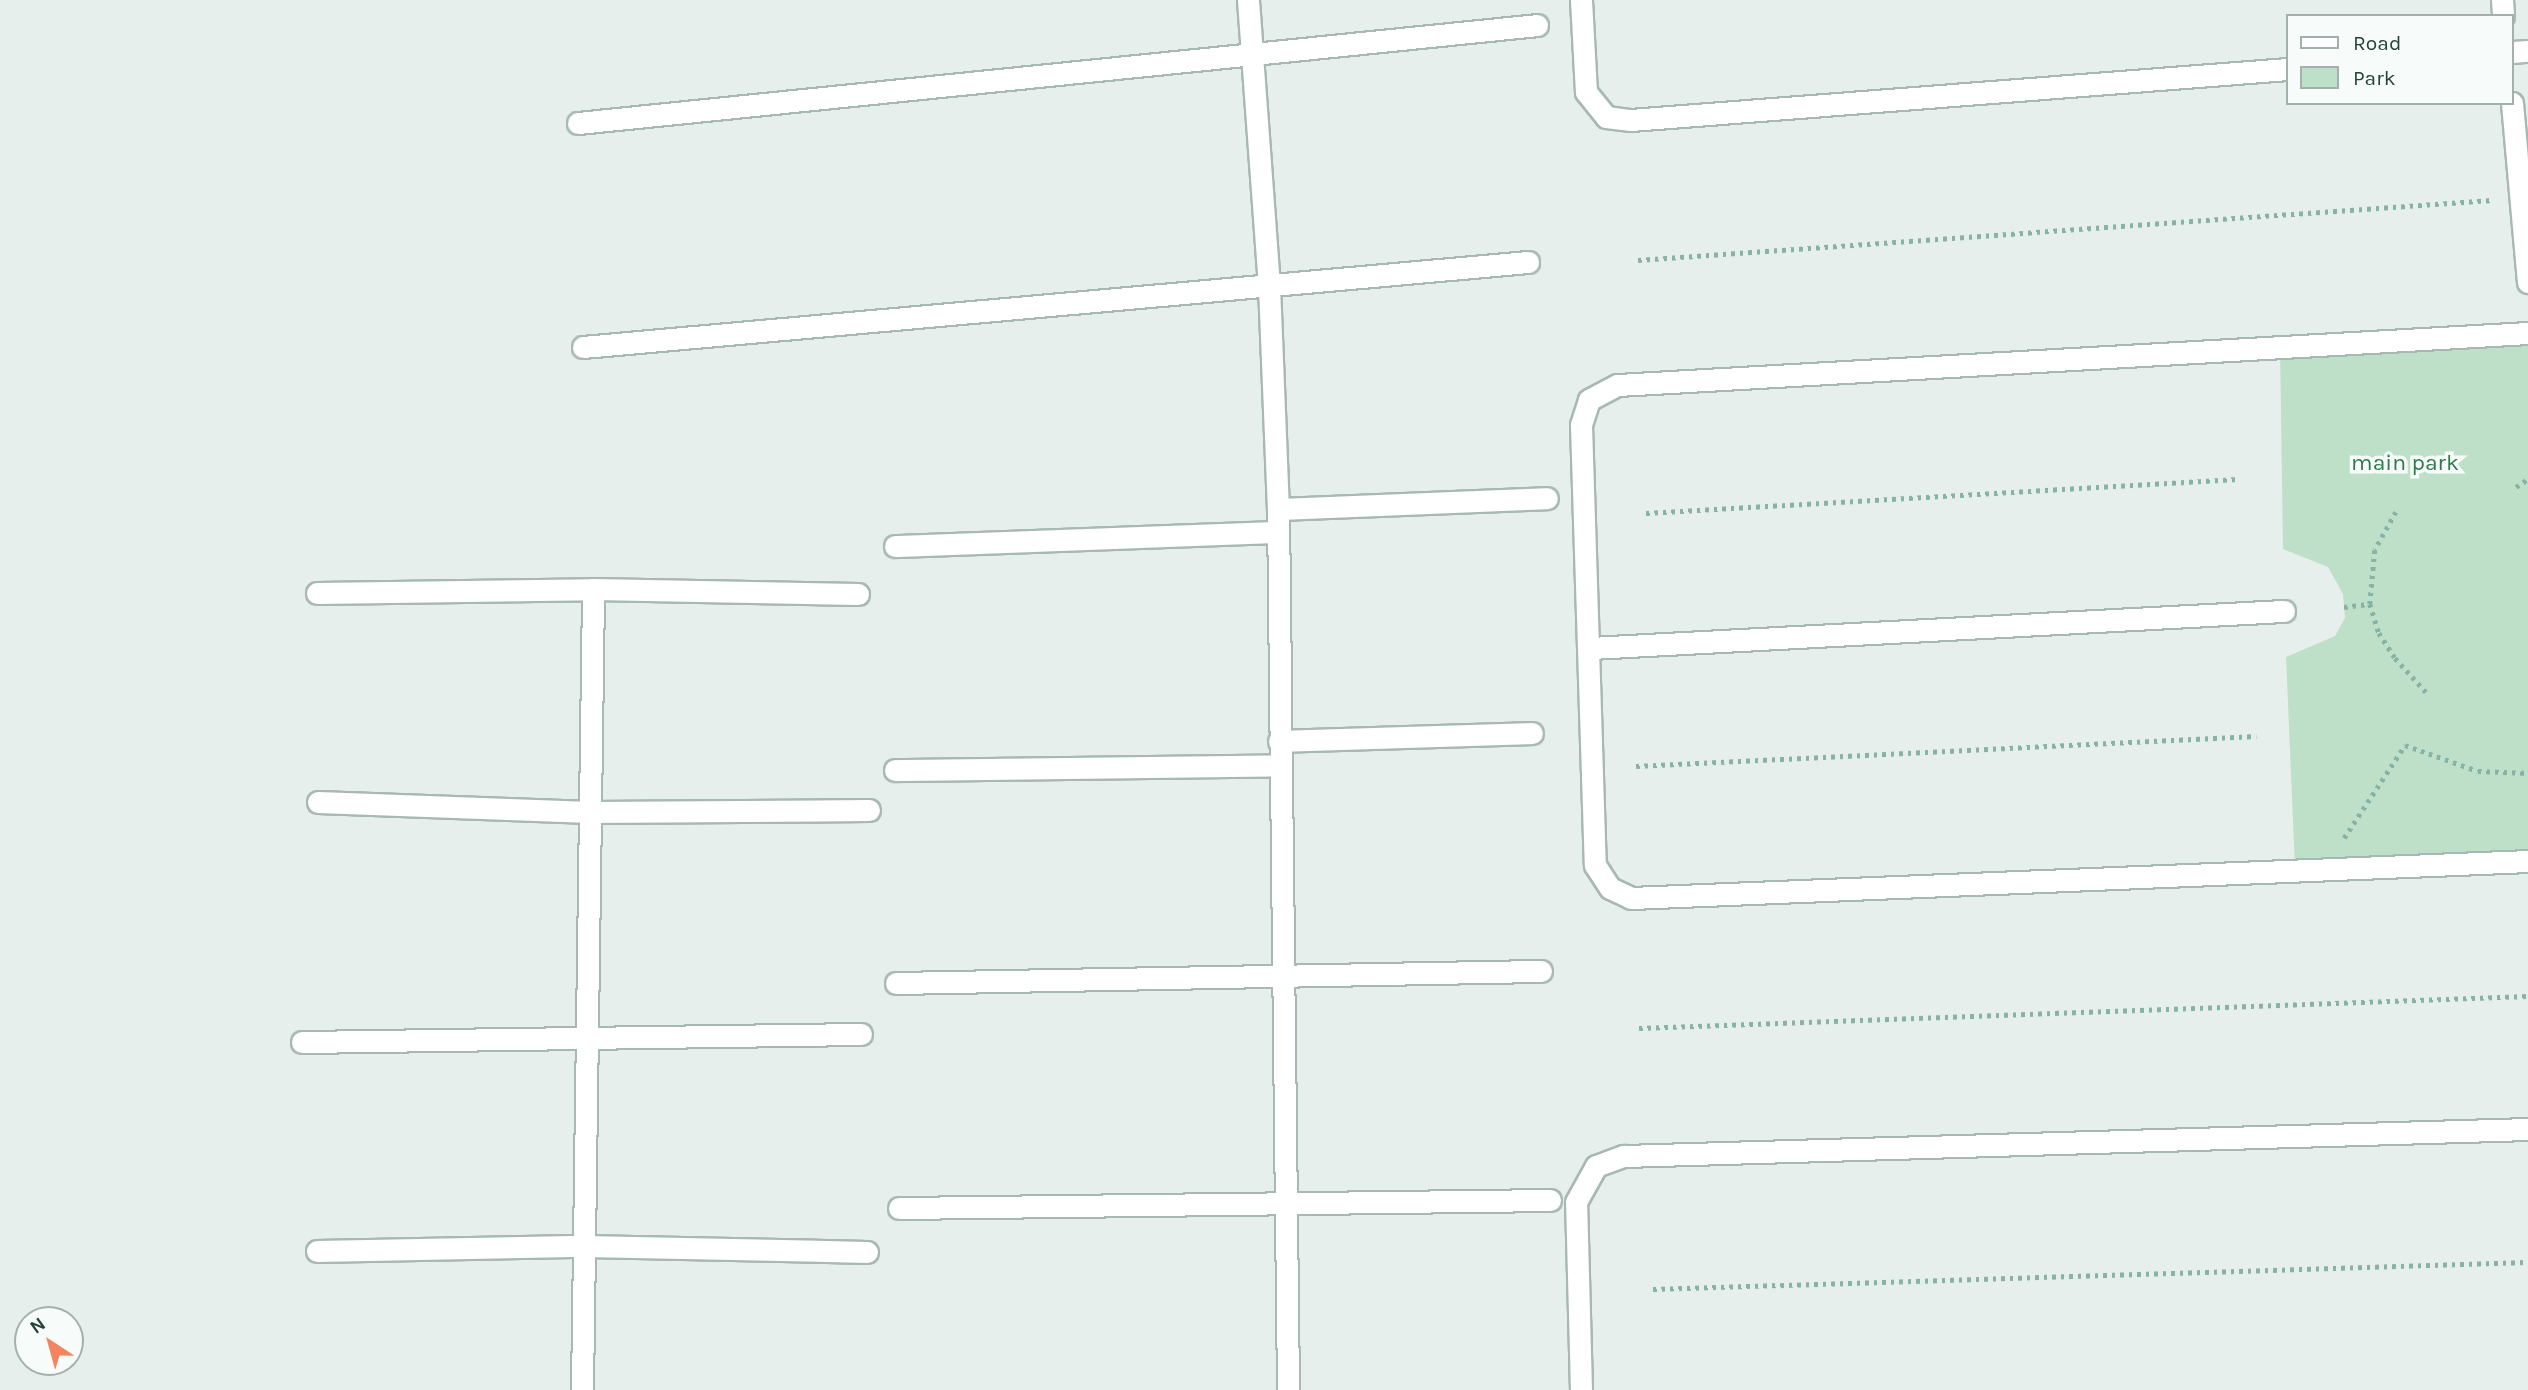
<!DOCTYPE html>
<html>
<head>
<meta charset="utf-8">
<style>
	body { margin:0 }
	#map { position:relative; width:2528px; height:1390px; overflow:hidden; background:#e6efeb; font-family:Karla,sans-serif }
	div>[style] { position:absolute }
	.green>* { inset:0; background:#bfe0c8 }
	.path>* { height:4.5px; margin-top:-2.25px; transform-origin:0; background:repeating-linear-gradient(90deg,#86b3a5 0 3.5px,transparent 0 8.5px) }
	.roads { filter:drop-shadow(2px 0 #a8b8b2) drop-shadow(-2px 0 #a8b8b2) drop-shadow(0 2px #a8b8b2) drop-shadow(0 -2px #a8b8b2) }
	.street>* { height:21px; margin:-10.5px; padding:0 10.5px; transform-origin:10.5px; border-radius:10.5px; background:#fff }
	span { translate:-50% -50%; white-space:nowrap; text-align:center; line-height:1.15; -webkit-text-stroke:7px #f7fbf9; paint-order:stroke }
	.park-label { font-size:23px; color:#2d7a4b }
	.legend { position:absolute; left:2286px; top:14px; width:228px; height:91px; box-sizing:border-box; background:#f7fbf9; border:2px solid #a3b1ad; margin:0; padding:9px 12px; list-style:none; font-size:21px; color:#24423a }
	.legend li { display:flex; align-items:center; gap:14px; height:35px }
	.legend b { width:35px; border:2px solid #a3b1ad }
	.north { position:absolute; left:14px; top:1306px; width:70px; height:70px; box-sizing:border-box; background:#f7fbf9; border:2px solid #a3b1ad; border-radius:50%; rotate:324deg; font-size:19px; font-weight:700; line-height:28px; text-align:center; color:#24423a }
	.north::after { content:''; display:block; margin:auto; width:24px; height:32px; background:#f4845f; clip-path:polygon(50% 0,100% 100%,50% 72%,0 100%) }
</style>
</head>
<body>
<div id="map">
	<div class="green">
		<i style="clip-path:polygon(2528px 332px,2528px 861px,2295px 868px,2286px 657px,2335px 636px,2345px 618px,2343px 594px,2328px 567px,2283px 549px,2280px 347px)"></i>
	</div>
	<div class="path">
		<i style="left:1638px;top:260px;width:856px;rotate:-4.02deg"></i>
		<i style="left:2516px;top:487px;width:14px;rotate:-34deg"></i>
		<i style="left:2396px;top:512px;width:43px;rotate:118.9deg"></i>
		<i style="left:2375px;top:550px;width:54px;rotate:95.3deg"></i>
		<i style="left:2370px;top:604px;width:30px;rotate:73deg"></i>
		<i style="left:2379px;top:633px;width:30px;rotate:57deg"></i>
		<i style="left:2395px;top:658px;width:46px;rotate:47.6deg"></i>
		<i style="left:1646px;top:513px;width:593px;rotate:-3.29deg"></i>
		<i style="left:2344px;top:607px;width:26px;rotate:-7deg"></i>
		<i style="left:1636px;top:766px;width:621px;rotate:-2.77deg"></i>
		<i style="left:2344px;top:838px;width:111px;rotate:-56.7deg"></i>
		<i style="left:2405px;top:745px;width:77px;rotate:19.6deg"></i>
		<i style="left:2478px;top:771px;width:50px;rotate:2.3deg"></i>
		<i style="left:1639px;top:1028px;width:890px;rotate:-2.06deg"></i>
		<i style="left:1653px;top:1289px;width:875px;rotate:-1.77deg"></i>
	</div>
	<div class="roads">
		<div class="street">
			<i style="left:1248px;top:0;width:287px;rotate:85.8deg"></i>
			<i style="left:1269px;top:286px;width:223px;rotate:87.7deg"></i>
			<i style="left:1278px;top:509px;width:881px;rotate:89.35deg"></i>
			<i style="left:1581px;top:0;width:92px;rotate:86.9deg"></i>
			<i style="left:1586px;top:92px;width:32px;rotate:51deg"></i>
			<i style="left:1606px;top:117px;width:25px;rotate:7deg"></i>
			<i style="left:1631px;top:120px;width:659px;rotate:-4.44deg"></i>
			<i style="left:2502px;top:0;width:16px;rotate:86deg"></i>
			<i style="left:2512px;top:52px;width:16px;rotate:-4deg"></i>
			<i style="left:2512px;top:103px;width:180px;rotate:84.9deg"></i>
			<i style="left:578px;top:123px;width:964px;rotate:-5.83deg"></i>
			<i style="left:2528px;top:333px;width:912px;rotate:176.73deg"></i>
			<i style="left:1617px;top:385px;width:32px;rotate:152deg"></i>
			<i style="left:1589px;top:400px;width:26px;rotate:108deg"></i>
			<i style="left:1581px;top:425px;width:440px;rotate:88.2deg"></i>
			<i style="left:1595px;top:865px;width:27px;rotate:57deg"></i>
			<i style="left:1610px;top:888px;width:23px;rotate:25deg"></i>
			<i style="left:1631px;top:898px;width:898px;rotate:-2.36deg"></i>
			<i style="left:583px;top:347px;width:949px;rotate:-5.14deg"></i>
			<i style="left:1278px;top:509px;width:269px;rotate:-2.3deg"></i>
			<i style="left:895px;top:546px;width:383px;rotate:-2.1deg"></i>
			<i style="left:317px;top:593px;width:276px;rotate:-0.8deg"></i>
			<i style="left:593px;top:589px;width:265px;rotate:1.1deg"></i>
			<i style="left:1591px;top:648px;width:694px;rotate:-3.06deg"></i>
			<i style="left:1279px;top:741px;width:253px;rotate:-1.8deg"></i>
			<i style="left:895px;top:770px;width:386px;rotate:-0.7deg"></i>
			<i style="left:318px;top:802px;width:272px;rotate:2.1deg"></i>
			<i style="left:590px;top:812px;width:279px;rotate:-0.4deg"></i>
			<i style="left:896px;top:983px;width:645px;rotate:-1.07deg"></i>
			<i style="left:302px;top:1042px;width:559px;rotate:-0.82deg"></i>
			<i style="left:899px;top:1208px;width:651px;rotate:-0.7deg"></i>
			<i style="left:317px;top:1251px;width:268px;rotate:-1.1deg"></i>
			<i style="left:585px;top:1246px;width:282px;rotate:1.2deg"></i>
			<i style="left:582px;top:1390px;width:801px;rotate:-89.21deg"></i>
			<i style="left:1581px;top:1390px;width:188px;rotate:-91.5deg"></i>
			<i style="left:1576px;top:1202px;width:41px;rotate:-60.9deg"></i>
			<i style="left:1596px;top:1166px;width:30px;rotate:-20deg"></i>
			<i style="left:1624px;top:1156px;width:904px;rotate:-1.71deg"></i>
		</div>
	</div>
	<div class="park-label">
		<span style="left:2405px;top:463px">main park</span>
	</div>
	<ul class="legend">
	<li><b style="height:9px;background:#fff"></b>Road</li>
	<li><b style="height:19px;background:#bfe0c8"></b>Park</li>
	</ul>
	<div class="north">N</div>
</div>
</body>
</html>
